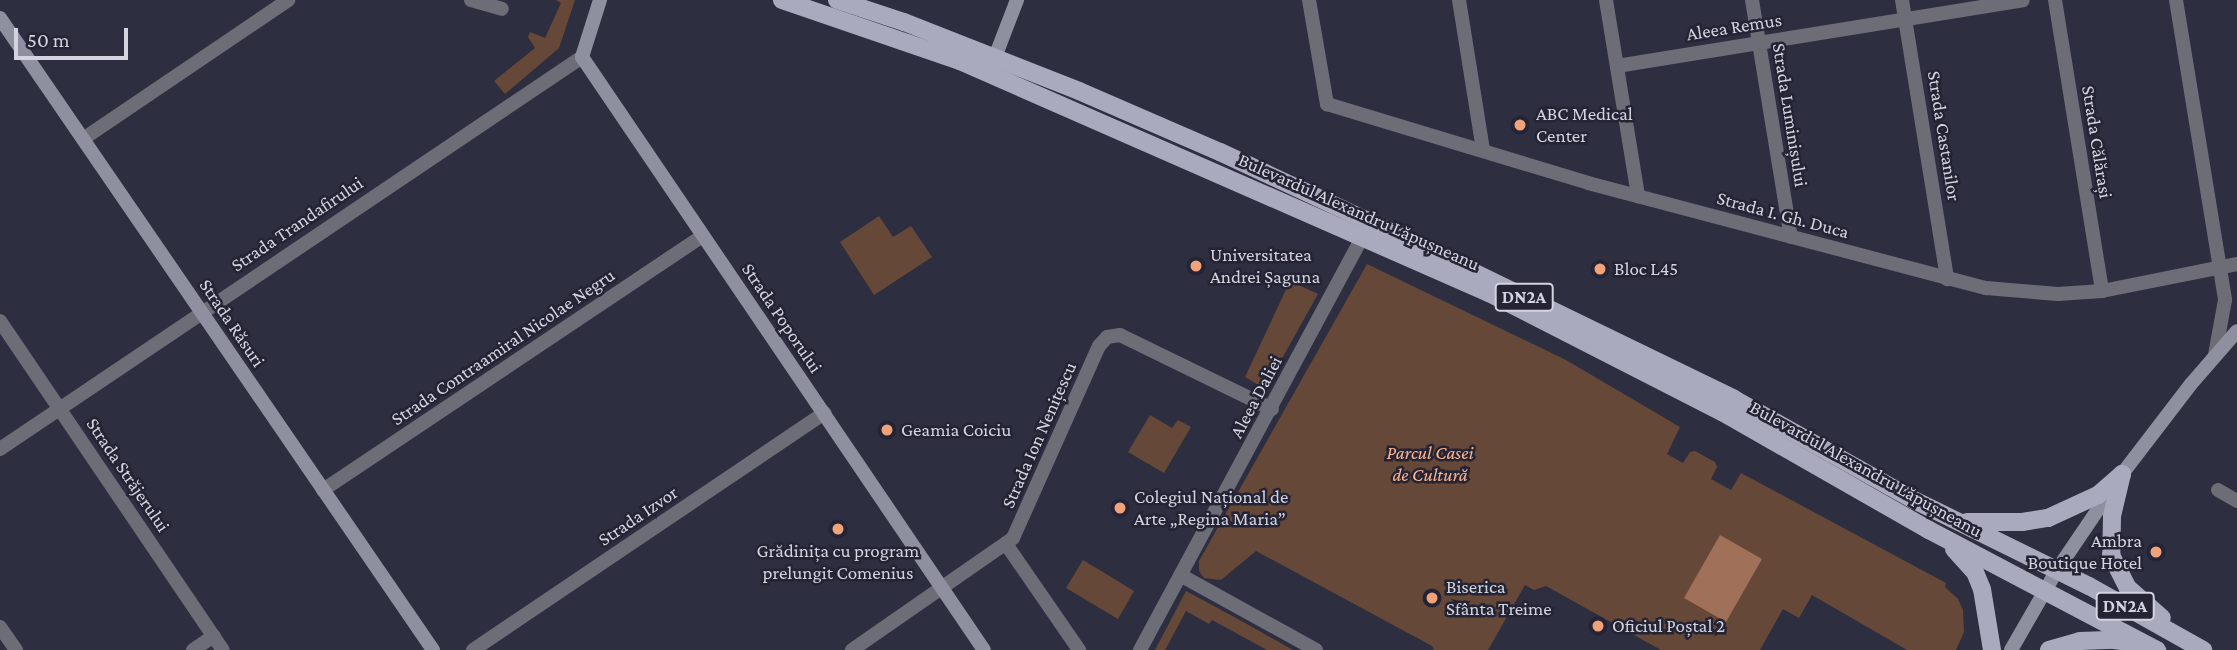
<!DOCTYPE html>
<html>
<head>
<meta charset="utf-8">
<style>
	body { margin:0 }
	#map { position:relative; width:2237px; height:650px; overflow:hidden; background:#2d2e40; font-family:"Crimson Pro",serif }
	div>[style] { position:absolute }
	.green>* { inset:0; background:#664838 }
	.water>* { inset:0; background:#a07058 }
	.street>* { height:14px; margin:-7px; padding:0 7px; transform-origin:7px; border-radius:7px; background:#6d6d77 }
	.secondary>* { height:14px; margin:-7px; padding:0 7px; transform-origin:7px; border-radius:7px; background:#8f909f }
	.primary>* { height:18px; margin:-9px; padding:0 9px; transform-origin:9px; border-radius:9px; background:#a9aabd }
	.dots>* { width:19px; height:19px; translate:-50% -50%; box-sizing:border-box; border:4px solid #242435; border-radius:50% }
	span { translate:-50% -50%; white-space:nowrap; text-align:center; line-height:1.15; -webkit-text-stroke:5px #242435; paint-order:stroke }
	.shield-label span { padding:2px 5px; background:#242435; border:2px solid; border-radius:5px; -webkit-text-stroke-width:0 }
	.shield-label { font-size:18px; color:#d3d4df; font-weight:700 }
	.street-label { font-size:19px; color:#d3d4df }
	.poi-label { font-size:19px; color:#d3d4df }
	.left { translate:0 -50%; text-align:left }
	.right { translate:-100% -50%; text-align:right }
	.park-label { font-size:19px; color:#ffb48f; font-style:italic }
	.scale { position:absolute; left:14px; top:28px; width:114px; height:32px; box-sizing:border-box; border:4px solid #d3d4df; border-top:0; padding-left:9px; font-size:21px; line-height:24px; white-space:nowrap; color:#d3d4df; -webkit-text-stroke:5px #242435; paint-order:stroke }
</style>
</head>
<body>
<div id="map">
	<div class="green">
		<i style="clip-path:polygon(556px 0,575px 0,559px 48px,505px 94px,494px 81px,535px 48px,528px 37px,530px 32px,545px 38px,561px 3px)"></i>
		<i style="clip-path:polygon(879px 216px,893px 237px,911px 226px,932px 257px,874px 295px,840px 242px)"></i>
		<i style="clip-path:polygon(1367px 264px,1566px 360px,1680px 427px,1667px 454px,1683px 463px,1690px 452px,1695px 451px,1715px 462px,1717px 467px,1711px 479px,1731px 490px,1741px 473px,1946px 583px,1945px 587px,1958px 599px,1963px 610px,1964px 632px,1956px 650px,1907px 650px,1812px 595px,1799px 618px,1783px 609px,1760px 650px,1661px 650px,1546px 586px,1534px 590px,1525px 585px,1488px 650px,1434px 650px,1432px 646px,1256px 551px,1221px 580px,1204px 578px,1199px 571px,1199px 561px)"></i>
		<i style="clip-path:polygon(1290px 281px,1318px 294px,1265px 389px,1245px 377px)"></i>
		<i style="clip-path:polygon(1150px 415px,1172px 428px,1178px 420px,1191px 427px,1164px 473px,1128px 452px)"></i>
		<i style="clip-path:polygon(1083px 560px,1134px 591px,1118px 619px,1066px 588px)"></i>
		<i style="clip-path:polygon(1186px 591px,1238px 619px,1293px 650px,1267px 650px,1212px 620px,1209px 624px,1186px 611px,1165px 650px,1155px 650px)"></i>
	</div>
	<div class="water">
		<i style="clip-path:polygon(1720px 535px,1762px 559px,1726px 622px,1684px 598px)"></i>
	</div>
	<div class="street">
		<i style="left:471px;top:0;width:32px;rotate:16deg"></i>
		<i style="left:1309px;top:0;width:106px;rotate:80.2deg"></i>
		<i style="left:1327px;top:104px;width:273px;rotate:16.8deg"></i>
		<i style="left:1588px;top:183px;width:412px;rotate:14.8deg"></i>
		<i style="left:1986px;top:288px;width:72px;rotate:4.8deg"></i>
		<i style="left:2058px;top:294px;width:44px;rotate:-3.9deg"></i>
		<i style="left:2102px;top:291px;width:138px;rotate:-11.3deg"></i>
		<i style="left:1459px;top:0;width:152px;rotate:80.9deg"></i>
		<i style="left:1606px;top:0;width:199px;rotate:80.7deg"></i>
		<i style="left:1752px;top:0;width:240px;rotate:80.7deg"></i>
		<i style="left:1902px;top:0;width:283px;rotate:80.8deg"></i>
		<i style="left:2055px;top:0;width:295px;rotate:80.8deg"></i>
		<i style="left:2176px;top:0;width:304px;rotate:80.7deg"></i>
		<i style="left:2225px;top:300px;width:56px;rotate:100.3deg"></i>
		<i style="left:1617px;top:66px;width:411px;rotate:-9.2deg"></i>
		<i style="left:83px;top:139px;width:248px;rotate:-34.1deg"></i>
		<i style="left:0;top:321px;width:397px;rotate:55.9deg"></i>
		<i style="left:0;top:449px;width:702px;rotate:-33.96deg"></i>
		<i style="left:323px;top:490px;width:457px;rotate:-33.8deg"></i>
		<i style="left:2218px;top:490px;width:22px;rotate:30deg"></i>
		<i style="left:1006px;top:544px;width:129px;rotate:55.4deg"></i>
		<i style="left:1182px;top:576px;width:153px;rotate:28.9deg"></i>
		<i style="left:0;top:627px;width:28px;rotate:55deg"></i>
		<i style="left:193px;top:650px;width:25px;rotate:-34deg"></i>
		<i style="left:473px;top:650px;width:424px;rotate:-34deg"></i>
		<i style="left:852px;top:650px;width:196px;rotate:-34.8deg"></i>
		<i style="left:1013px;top:538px;width:210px;rotate:-65.9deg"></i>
		<i style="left:1099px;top:346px;width:12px;rotate:-48deg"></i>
		<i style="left:1107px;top:337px;width:13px;rotate:-9deg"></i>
		<i style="left:1120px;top:335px;width:169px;rotate:26deg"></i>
		<i style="left:1140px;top:650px;width:471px;rotate:-61.7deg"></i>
	</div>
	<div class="secondary">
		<i style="left:600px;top:0;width:60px;rotate:107.5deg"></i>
		<i style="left:582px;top:57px;width:716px;rotate:55.87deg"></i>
		<i style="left:0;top:18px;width:766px;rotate:55.58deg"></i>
		<i style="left:992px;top:65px;width:70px;rotate:-69deg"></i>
		<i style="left:2011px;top:650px;width:92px;rotate:-60.1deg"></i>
		<i style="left:2057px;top:570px;width:116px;rotate:-55.9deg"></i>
		<i style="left:2122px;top:474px;width:113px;rotate:-52.5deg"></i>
		<i style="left:2191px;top:384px;width:70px;rotate:-49deg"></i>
	</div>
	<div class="primary">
		<i style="left:782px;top:0;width:188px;rotate:18.9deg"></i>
		<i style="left:960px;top:61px;width:578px;rotate:23.68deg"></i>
		<i style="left:1489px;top:293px;width:262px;rotate:27.1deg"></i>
		<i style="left:1722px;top:412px;width:238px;rotate:29.7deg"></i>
		<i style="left:1929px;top:530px;width:258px;rotate:27.8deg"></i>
		<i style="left:837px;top:0;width:71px;rotate:18.2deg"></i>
		<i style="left:904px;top:22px;width:188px;rotate:21.5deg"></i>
		<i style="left:1079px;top:91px;width:154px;rotate:23.4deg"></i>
		<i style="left:1220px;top:152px;width:161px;rotate:25deg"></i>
		<i style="left:1366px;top:220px;width:409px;rotate:25.9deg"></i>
		<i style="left:1734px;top:399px;width:206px;rotate:29.3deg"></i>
		<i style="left:1914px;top:500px;width:195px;rotate:26.2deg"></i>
		<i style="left:2089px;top:586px;width:131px;rotate:29.3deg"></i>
		<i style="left:2122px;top:474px;width:43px;rotate:103.4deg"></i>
		<i style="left:2112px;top:516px;width:39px;rotate:91deg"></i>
		<i style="left:2111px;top:555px;width:37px;rotate:63deg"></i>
		<i style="left:2128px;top:588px;width:45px;rotate:41.4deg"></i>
		<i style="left:1967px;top:522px;width:55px"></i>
		<i style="left:2022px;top:522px;width:26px;rotate:-9deg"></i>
		<i style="left:2048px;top:518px;width:55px;rotate:-24.7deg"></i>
		<i style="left:2098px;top:495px;width:32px;rotate:-41deg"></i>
		<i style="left:1954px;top:549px;width:31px;rotate:48deg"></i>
		<i style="left:1975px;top:572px;width:18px;rotate:68deg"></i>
		<i style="left:1982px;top:589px;width:62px;rotate:80.7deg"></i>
		<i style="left:2049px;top:650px;width:32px;rotate:-16deg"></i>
		<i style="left:2080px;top:641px;width:34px;rotate:-2deg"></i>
		<i style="left:2114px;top:640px;width:21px;rotate:8deg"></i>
	</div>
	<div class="dots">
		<i style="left:1520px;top:125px;background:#f0a27a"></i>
		<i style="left:1196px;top:266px;background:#f0a27a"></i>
		<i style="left:1600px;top:269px;background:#f0a27a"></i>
		<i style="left:887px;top:430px;background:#f0a27a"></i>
		<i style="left:1120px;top:508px;background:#f0a27a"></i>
		<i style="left:838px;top:529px;background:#f0a27a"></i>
		<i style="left:2156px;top:552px;background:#f0a27a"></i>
		<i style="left:1432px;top:598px;background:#f0a27a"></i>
		<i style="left:1598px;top:626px;background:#f0a27a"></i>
	</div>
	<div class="shield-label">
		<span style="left:1524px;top:297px">DN2A</span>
		<span style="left:2125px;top:606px">DN2A</span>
	</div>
	<div class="street-label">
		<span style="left:1734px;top:27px;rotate:-9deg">Aleea Remus</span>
		<span style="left:1790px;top:115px;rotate:81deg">Strada Luminișului</span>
		<span style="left:1944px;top:136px;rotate:81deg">Strada Castanilor</span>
		<span style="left:2097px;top:142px;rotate:81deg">Strada Călărași</span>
		<span style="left:1359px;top:212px;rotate:24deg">Bulevardul Alexandru Lăpușneanu</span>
		<span style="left:1783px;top:215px;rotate:15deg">Strada I. Gh. Duca</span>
		<span style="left:297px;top:224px;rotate:-34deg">Strada Trandafirului</span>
		<span style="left:782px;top:318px;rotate:56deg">Strada Poporului</span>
		<span style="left:232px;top:323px;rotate:56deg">Strada Răsuri</span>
		<span style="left:503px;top:347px;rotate:-34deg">Strada Contraamiral Nicolae Negru</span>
		<span style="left:1256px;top:397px;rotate:-62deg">Aleea Daliei</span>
		<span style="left:1039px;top:435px;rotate:-66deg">Strada Ion Nenițescu</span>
		<span style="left:1866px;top:469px;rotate:29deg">Bulevardul Alexandru Lăpușneanu</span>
		<span style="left:128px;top:475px;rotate:56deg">Strada Străjerului</span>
		<span style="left:638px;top:516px;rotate:-34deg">Strada Izvor</span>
	</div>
	<div class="poi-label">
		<span class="left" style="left:1536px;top:125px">ABC Medical<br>Center</span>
		<span class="left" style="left:1210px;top:266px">Universitatea<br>Andrei Șaguna</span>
		<span class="left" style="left:1614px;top:269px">Bloc L45</span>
		<span class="left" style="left:901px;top:430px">Geamia Coiciu</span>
		<span class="left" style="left:1134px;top:508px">Colegiul Național de<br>Arte „Regina Maria”</span>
		<span class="right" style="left:2142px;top:552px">Ambra<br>Boutique Hotel</span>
		<span style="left:838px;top:562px">Grădinița cu program<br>prelungit Comenius</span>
		<span class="left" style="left:1446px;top:598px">Biserica<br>Sfânta Treime</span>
		<span class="left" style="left:1612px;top:626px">Oficiul Poștal 2</span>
	</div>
	<div class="park-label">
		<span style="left:1430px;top:464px">Parcul Casei<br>de Cultură</span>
	</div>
	<div class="scale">50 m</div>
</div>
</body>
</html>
